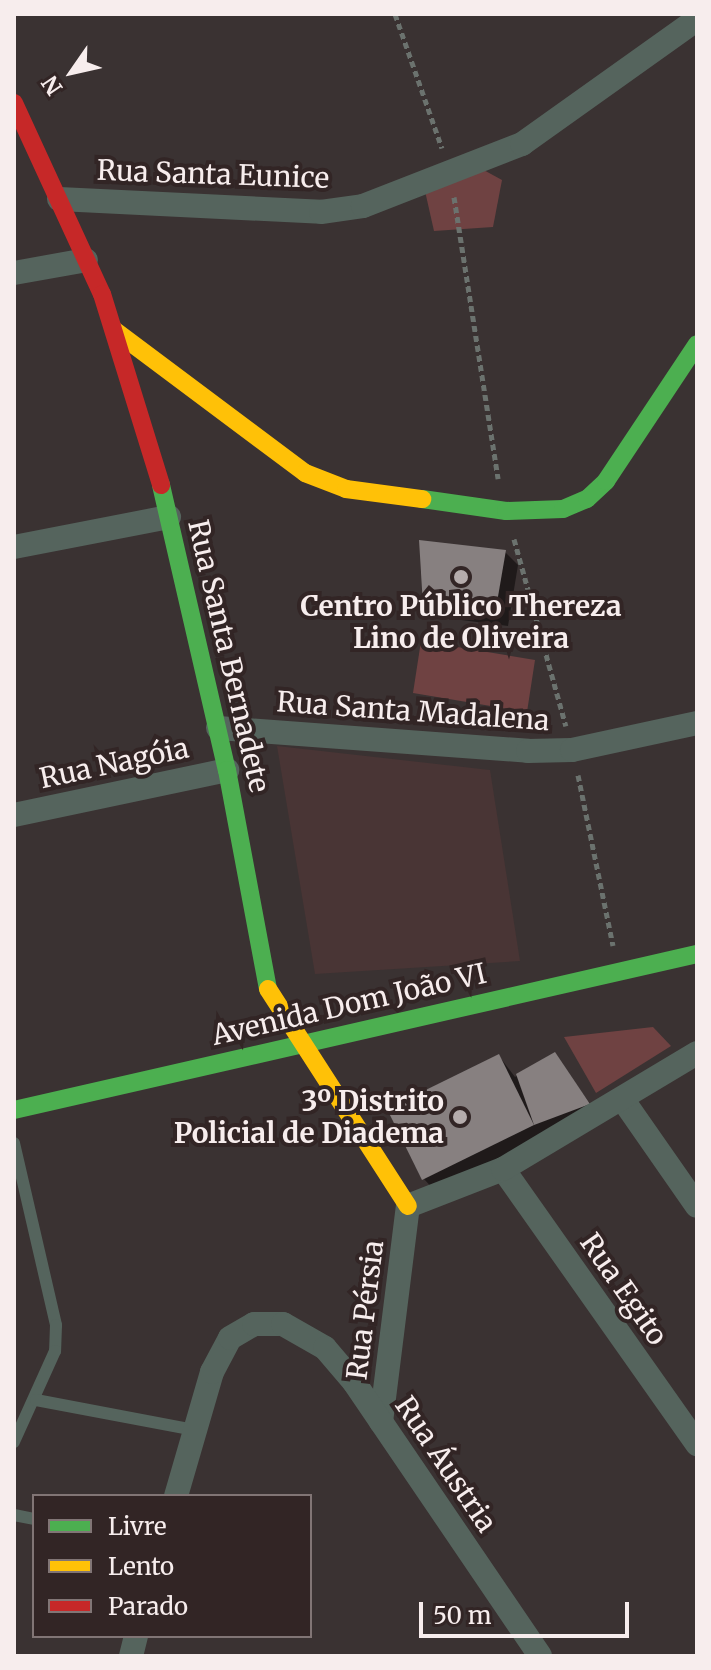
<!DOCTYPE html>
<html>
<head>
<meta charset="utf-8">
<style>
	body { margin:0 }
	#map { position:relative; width:711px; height:1670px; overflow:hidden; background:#3a3232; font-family:Merriweather,serif }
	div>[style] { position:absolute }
	.built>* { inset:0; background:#493535 }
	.green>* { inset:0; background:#6f4242 }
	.shadow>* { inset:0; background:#0007 }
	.building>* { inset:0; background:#878080 }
	.path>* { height:5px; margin-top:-2.5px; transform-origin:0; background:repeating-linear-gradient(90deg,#6b726e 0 6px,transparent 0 10px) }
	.lane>* { height:12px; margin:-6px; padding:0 6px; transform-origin:6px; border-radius:6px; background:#55645d }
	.street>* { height:24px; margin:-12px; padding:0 12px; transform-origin:12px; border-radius:12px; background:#55645d }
	.fast>* { height:18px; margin:-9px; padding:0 9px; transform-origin:9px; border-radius:9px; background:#4caf50 }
	.slow>* { height:18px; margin:-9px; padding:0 9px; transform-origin:9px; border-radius:9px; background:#ffc107 }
	.jam>* { height:18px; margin:-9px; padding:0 9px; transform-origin:9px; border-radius:9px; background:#c62828 }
	.dots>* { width:22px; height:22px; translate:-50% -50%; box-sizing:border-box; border:4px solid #322525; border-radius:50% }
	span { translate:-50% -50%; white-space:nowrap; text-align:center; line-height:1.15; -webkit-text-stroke:8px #322525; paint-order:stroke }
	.street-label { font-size:28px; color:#f7eded }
	.poi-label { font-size:28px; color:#f7eded; font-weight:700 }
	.right { translate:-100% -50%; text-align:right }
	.frame { position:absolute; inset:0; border:16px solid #f7eded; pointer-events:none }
	.legend { position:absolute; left:32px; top:1494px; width:280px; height:144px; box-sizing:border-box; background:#322525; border:2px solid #817575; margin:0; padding:10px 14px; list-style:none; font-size:24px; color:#f7eded }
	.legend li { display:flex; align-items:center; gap:16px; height:40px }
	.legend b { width:40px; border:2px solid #817575 }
	.north { position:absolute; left:32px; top:32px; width:80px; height:80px; -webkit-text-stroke:6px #322525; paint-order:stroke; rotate:236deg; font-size:22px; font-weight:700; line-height:32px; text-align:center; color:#f7eded }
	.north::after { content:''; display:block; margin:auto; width:28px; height:36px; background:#f7eded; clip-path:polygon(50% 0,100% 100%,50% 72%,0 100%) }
	.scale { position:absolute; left:419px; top:1602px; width:210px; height:36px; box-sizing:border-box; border:4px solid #f7eded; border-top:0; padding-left:10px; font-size:24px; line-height:28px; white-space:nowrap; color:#f7eded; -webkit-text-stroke:6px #322525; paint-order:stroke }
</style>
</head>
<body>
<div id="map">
	<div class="built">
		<i style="clip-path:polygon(277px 746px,490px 770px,520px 961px,315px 974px)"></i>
	</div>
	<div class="green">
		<i style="clip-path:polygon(480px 168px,502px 180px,493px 227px,434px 231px,425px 191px)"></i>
		<i style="clip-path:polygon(421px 641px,535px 660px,527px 712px,413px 693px)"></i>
		<i style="clip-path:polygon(653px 1027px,671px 1046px,596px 1093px,564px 1037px)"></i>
	</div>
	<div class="shadow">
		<i style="clip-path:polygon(505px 552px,518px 565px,508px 626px,438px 617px,425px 604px)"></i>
		<i style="clip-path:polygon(554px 1054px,597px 1113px,436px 1192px,424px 1179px,499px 1056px,515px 1077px)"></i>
	</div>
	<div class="building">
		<i style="clip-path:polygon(419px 540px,506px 550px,495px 614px,423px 605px)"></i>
		<i style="clip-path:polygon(555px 1052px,590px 1104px,534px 1125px,516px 1074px)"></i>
		<i style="clip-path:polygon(499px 1054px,534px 1125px,422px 1180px,387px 1109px)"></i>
	</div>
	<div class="path">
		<i style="left:395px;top:14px;width:142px;rotate:70.7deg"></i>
		<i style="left:454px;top:197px;width:285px;rotate:81.1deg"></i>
		<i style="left:514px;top:539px;width:194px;rotate:74.5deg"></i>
		<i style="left:578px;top:775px;width:174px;rotate:78.4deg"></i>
	</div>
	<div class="lane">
		<i style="left:14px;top:1143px;width:187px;rotate:77deg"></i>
		<i style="left:56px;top:1325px;width:26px;rotate:92deg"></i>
		<i style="left:55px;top:1351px;width:100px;rotate:114.3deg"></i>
		<i style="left:36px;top:1400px;width:162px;rotate:10.7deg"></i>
		<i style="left:14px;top:1515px;width:20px;rotate:11deg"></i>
	</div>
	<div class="street">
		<i style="left:59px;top:199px;width:262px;rotate:2.8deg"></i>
		<i style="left:321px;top:212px;width:42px;rotate:-8.1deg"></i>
		<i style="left:363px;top:206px;width:171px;rotate:-21.3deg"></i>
		<i style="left:522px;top:144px;width:215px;rotate:-35.5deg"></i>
		<i style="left:14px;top:273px;width:73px;rotate:-10.2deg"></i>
		<i style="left:14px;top:547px;width:158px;rotate:-11deg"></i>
		<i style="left:218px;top:728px;width:311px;rotate:4.2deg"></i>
		<i style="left:528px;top:751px;width:44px;rotate:-1.3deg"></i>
		<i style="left:572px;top:750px;width:128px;rotate:-12.2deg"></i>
		<i style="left:14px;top:815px;width:218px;rotate:-11.9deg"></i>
		<i style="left:623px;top:1100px;width:129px;rotate:55.1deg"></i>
		<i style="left:503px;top:1169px;width:337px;rotate:54.8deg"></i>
		<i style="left:381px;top:1422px;width:218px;rotate:-82.9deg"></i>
		<i style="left:408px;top:1206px;width:102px;rotate:-21.3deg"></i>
		<i style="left:503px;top:1169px;width:226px;rotate:-30.9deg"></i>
		<i style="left:176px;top:1496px;width:129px;rotate:-73.8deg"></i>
		<i style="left:212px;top:1372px;width:38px;rotate:-62deg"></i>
		<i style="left:230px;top:1338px;width:28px;rotate:-30deg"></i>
		<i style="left:254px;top:1324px;width:29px"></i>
		<i style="left:283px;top:1324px;width:48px;rotate:29.7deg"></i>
		<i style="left:325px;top:1348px;width:45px;rotate:49.5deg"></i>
		<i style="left:354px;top:1382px;width:331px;rotate:55.8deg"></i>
		<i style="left:131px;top:1656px;width:21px;rotate:-76deg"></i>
	</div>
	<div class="fast">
		<i style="left:161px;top:485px;width:293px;rotate:77deg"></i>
		<i style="left:227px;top:770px;width:223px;rotate:79.4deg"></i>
		<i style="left:422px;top:499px;width:85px;rotate:8.1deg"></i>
		<i style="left:506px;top:511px;width:57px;rotate:-2deg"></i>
		<i style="left:563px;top:509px;width:26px;rotate:-23deg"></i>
		<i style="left:587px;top:499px;width:26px;rotate:-43deg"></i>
		<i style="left:606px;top:481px;width:164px;rotate:-56.4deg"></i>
		<i style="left:14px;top:1110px;width:701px;rotate:-12.87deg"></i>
	</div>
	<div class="slow">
		<i style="left:114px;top:330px;width:239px;rotate:36.8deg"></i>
		<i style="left:305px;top:473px;width:44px;rotate:21.3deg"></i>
		<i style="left:346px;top:489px;width:77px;rotate:7.5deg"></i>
		<i style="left:268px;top:989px;width:258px;rotate:57.2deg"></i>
	</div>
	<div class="jam">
		<i style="left:14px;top:103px;width:210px;rotate:65.3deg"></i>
		<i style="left:102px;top:294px;width:200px;rotate:72.8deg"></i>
	</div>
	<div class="dots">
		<i style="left:461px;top:577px;background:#b5acac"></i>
		<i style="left:460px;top:1117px;background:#b5acac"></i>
	</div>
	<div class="street-label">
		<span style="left:213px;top:174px;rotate:2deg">Rua Santa Eunice</span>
		<span style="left:229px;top:656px;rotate:77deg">Rua Santa Bernadete</span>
		<span style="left:413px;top:711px;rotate:4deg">Rua Santa Madalena</span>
		<span style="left:114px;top:763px;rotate:-12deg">Rua Nagóia</span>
		<span style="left:349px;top:1004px;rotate:-13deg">Avenida Dom João VI</span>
		<span style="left:624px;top:1289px;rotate:55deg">Rua Egito</span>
		<span style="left:365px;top:1310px;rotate:-83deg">Rua Pérsia</span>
		<span style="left:446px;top:1464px;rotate:56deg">Rua Áustria</span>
	</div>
	<div class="poi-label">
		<span style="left:461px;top:622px">Centro Público Thereza<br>Lino de Oliveira</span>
		<span class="right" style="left:444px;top:1117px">3º Distrito<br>Policial de Diadema</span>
	</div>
	<div class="frame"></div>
	<ul class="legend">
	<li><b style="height:10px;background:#4caf50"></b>Livre</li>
	<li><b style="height:10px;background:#ffc107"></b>Lento</li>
	<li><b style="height:10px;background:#c62828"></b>Parado</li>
	</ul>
	<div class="north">N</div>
	<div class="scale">50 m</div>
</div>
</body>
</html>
